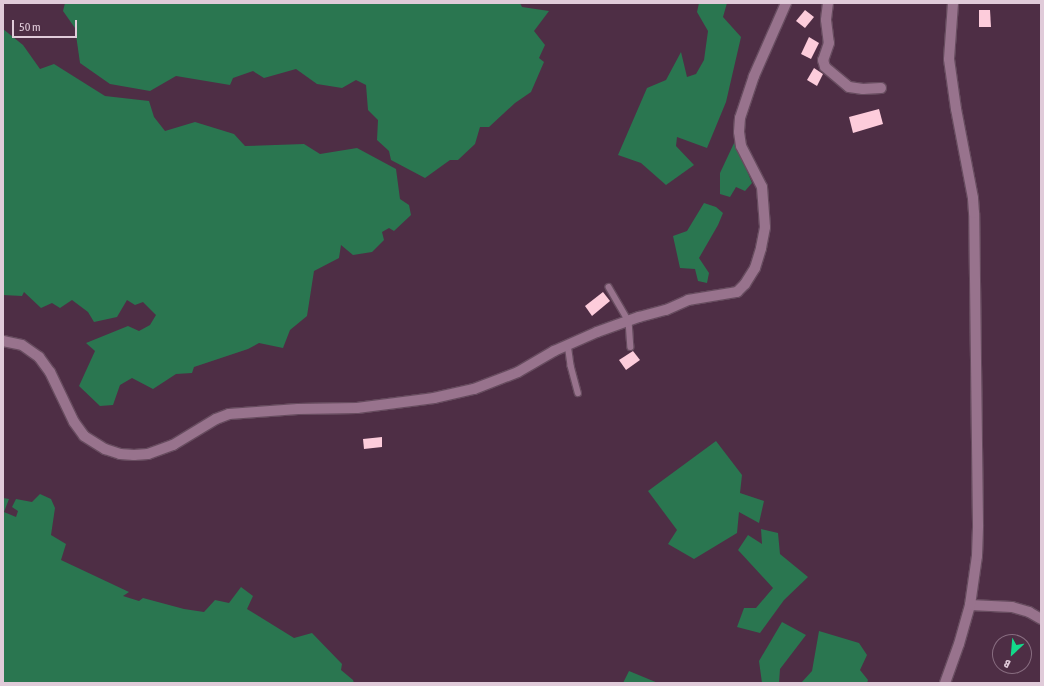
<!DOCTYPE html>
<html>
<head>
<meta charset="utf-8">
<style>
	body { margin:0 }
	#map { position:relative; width:1044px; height:686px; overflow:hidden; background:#4e2e45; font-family:"Asap Condensed",sans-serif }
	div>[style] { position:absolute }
	.forest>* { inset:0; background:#2a7650 }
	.building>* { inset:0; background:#fdccdb }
	.roads { filter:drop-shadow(1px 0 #674c5f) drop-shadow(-1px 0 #674c5f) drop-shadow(0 1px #674c5f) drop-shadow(0 -1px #674c5f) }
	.lane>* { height:5.5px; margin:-2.75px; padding:0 2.75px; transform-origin:2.75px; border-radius:2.75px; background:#98738d }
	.street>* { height:10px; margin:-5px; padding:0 5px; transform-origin:5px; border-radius:5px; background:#98738d }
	span { translate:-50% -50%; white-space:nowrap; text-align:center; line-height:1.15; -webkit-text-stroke:4px #4e2e45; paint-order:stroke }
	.frame { position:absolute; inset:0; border:4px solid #e0cbd9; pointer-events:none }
	.north { position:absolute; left:992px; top:634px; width:40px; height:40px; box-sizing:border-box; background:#4e2e45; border:1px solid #886d80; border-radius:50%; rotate:206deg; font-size:11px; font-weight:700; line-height:16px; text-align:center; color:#e0cbd9 }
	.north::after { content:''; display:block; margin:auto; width:14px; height:18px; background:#13d98a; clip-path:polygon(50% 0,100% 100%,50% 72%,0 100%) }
	.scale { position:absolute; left:12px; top:20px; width:65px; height:18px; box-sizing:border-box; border:2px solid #e0cbd9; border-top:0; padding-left:5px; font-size:12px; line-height:14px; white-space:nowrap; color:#e0cbd9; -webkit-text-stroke:3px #4e2e45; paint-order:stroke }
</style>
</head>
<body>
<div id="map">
	<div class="forest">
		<i style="clip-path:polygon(65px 3px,520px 3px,522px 7px,549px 11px,534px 31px,545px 45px,539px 58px,544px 62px,531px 92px,515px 103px,489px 127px,480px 127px,475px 144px,458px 160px,450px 160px,425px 178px,391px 160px,389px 151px,377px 140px,378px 120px,368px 110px,366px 85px,356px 80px,342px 88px,317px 84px,296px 69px,264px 78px,253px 71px,233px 78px,230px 85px,176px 76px,150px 91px,110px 84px,80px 63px,75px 28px,63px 11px)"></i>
		<i style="clip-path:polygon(699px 3px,727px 3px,723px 17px,741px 37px,726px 102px,707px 148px,677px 137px,676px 146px,694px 165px,666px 185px,641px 163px,618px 155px,647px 88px,666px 80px,681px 52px,687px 77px,696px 74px,704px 60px,708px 31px,697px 12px)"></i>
		<i style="clip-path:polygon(3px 29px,23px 45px,40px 69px,54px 64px,105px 96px,149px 101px,154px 117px,165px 131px,195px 122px,234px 134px,245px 146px,304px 144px,320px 154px,357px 148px,396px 169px,400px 199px,409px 205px,411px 215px,394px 231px,389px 228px,382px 232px,384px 240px,372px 252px,353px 255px,341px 245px,339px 258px,314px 271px,307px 316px,290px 330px,283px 348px,259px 343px,248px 349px,194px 367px,192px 373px,176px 374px,153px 389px,132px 378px,120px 385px,113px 405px,100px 406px,79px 386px,95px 351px,86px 343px,128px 326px,139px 331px,150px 325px,156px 315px,143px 302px,135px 305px,127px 300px,117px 317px,94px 322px,88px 312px,72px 300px,60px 308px,52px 303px,41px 308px,24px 292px,22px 296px,3px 295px)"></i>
		<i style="clip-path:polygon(735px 141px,752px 183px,745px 191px,736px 187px,730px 197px,720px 194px,720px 173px)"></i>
		<i style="clip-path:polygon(704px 203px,716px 207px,723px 213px,718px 225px,699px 258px,709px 273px,707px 283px,698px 281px,695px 269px,680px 268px,673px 236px,687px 231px)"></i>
		<i style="clip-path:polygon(716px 441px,742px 475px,740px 493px,764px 501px,759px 523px,739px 512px,737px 533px,694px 559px,668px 544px,677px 530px,648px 491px)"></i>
		<i style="clip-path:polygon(40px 494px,51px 499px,55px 508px,51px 535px,66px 544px,61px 560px,129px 592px,123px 596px,139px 601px,143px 598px,184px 609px,204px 612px,215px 600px,229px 603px,241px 587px,253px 596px,247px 609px,294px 638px,312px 633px,342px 664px,341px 670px,353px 680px,354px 683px,3px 683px,3px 498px,9px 499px,4px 512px,16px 517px,18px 511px,12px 507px,16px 499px,32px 502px)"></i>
		<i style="clip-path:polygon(761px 529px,778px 533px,780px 554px,808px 577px,784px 600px,760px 633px,737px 627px,744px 608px,756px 608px,773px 588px,738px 550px,748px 535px,762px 544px)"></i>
		<i style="clip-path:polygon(782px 622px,806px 635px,780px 669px,779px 683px,762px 683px,759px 661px)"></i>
		<i style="clip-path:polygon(819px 631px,859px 643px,867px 655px,860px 670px,868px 680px,867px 683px,801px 683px,812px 671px)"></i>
		<i style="clip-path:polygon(629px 671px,658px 683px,623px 683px)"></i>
	</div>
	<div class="building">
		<i style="clip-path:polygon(805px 10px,814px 17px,805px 28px,796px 21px)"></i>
		<i style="clip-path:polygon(979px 10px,990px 10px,991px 27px,979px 27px)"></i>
		<i style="clip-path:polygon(809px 37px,819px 43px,811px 59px,801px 54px)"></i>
		<i style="clip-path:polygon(814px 68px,823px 74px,817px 86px,807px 80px)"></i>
		<i style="clip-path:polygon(879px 109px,883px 124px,853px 133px,849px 117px)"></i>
		<i style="clip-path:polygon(603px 292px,610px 301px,592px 316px,585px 306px)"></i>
		<i style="clip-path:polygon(633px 351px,640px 360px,626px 370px,619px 360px)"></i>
		<i style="clip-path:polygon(382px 437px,382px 447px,364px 449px,363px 439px)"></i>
	</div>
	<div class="roads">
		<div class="lane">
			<i style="left:609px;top:287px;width:39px;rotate:60deg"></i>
			<i style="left:629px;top:321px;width:26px;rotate:86deg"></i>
			<i style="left:568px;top:344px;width:22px;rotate:82deg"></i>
			<i style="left:571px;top:366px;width:28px;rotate:75deg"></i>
		</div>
		<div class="street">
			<i style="left:828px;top:3px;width:17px;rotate:97deg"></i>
			<i style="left:826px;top:20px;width:23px;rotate:83deg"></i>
			<i style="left:829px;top:43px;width:18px;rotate:109deg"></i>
			<i style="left:823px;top:60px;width:7px;rotate:74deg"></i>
			<i style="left:825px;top:67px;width:31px;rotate:40deg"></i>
			<i style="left:849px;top:87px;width:14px;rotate:8deg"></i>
			<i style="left:863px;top:89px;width:18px;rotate:-3deg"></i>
			<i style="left:3px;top:341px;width:19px;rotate:12deg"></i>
			<i style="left:22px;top:345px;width:21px;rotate:35deg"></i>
			<i style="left:39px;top:357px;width:19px;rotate:54deg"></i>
			<i style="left:50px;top:372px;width:55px;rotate:64.4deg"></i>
			<i style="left:74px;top:422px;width:17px;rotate:54deg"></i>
			<i style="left:84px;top:436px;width:25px;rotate:32deg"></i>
			<i style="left:105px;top:449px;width:16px;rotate:18deg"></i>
			<i style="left:120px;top:454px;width:14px;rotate:4deg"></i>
			<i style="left:134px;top:455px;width:14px;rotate:-4deg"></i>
			<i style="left:148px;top:454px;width:27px;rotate:-20deg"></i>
			<i style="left:173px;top:445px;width:50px;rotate:-31.2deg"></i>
			<i style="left:216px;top:419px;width:14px;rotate:-21deg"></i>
			<i style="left:229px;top:414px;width:69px;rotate:-4.1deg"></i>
			<i style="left:298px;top:409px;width:59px;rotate:-1deg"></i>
			<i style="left:357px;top:408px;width:78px;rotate:-7.4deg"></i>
			<i style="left:434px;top:398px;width:41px;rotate:-12.7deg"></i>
			<i style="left:474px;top:389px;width:47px;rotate:-21.1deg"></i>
			<i style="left:518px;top:372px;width:42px;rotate:-30.3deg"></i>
			<i style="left:554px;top:351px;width:47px;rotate:-23.8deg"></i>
			<i style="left:597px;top:332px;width:45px;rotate:-19.7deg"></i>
			<i style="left:639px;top:317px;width:28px;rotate:-15deg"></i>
			<i style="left:666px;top:310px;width:24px;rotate:-24deg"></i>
			<i style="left:688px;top:300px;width:50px;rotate:-9.3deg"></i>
			<i style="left:737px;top:292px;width:11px;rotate:-45deg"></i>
			<i style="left:745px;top:284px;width:19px;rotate:-58deg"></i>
			<i style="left:755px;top:268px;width:21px;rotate:-73deg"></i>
			<i style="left:761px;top:248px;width:21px;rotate:-79deg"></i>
			<i style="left:765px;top:227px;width:40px;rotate:-94.3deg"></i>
			<i style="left:762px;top:187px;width:46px;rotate:-117.1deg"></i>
			<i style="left:741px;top:146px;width:14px;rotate:-98deg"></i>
			<i style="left:739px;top:132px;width:14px;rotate:-86deg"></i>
			<i style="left:740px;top:118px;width:44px;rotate:-71.6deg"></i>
			<i style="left:754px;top:76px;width:80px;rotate:-66.3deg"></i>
			<i style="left:970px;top:605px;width:42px;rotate:2.7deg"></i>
			<i style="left:1012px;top:607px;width:18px;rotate:16deg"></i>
			<i style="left:1029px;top:612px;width:14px;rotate:30deg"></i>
			<i style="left:945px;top:683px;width:41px;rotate:-70.3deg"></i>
			<i style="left:959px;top:644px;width:41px;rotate:-74.2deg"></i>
			<i style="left:970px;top:605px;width:49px;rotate:-81.9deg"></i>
			<i style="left:977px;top:556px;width:31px;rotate:-88deg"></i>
			<i style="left:978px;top:525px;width:312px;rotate:-90.7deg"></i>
			<i style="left:974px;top:213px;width:15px;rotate:-94deg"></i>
			<i style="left:973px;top:198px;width:91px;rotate:-100.8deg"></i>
			<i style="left:956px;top:109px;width:50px;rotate:-98deg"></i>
			<i style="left:949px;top:59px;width:56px;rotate:-85.9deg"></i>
		</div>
	</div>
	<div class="frame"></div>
	<div class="north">B</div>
	<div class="scale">50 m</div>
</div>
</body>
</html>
